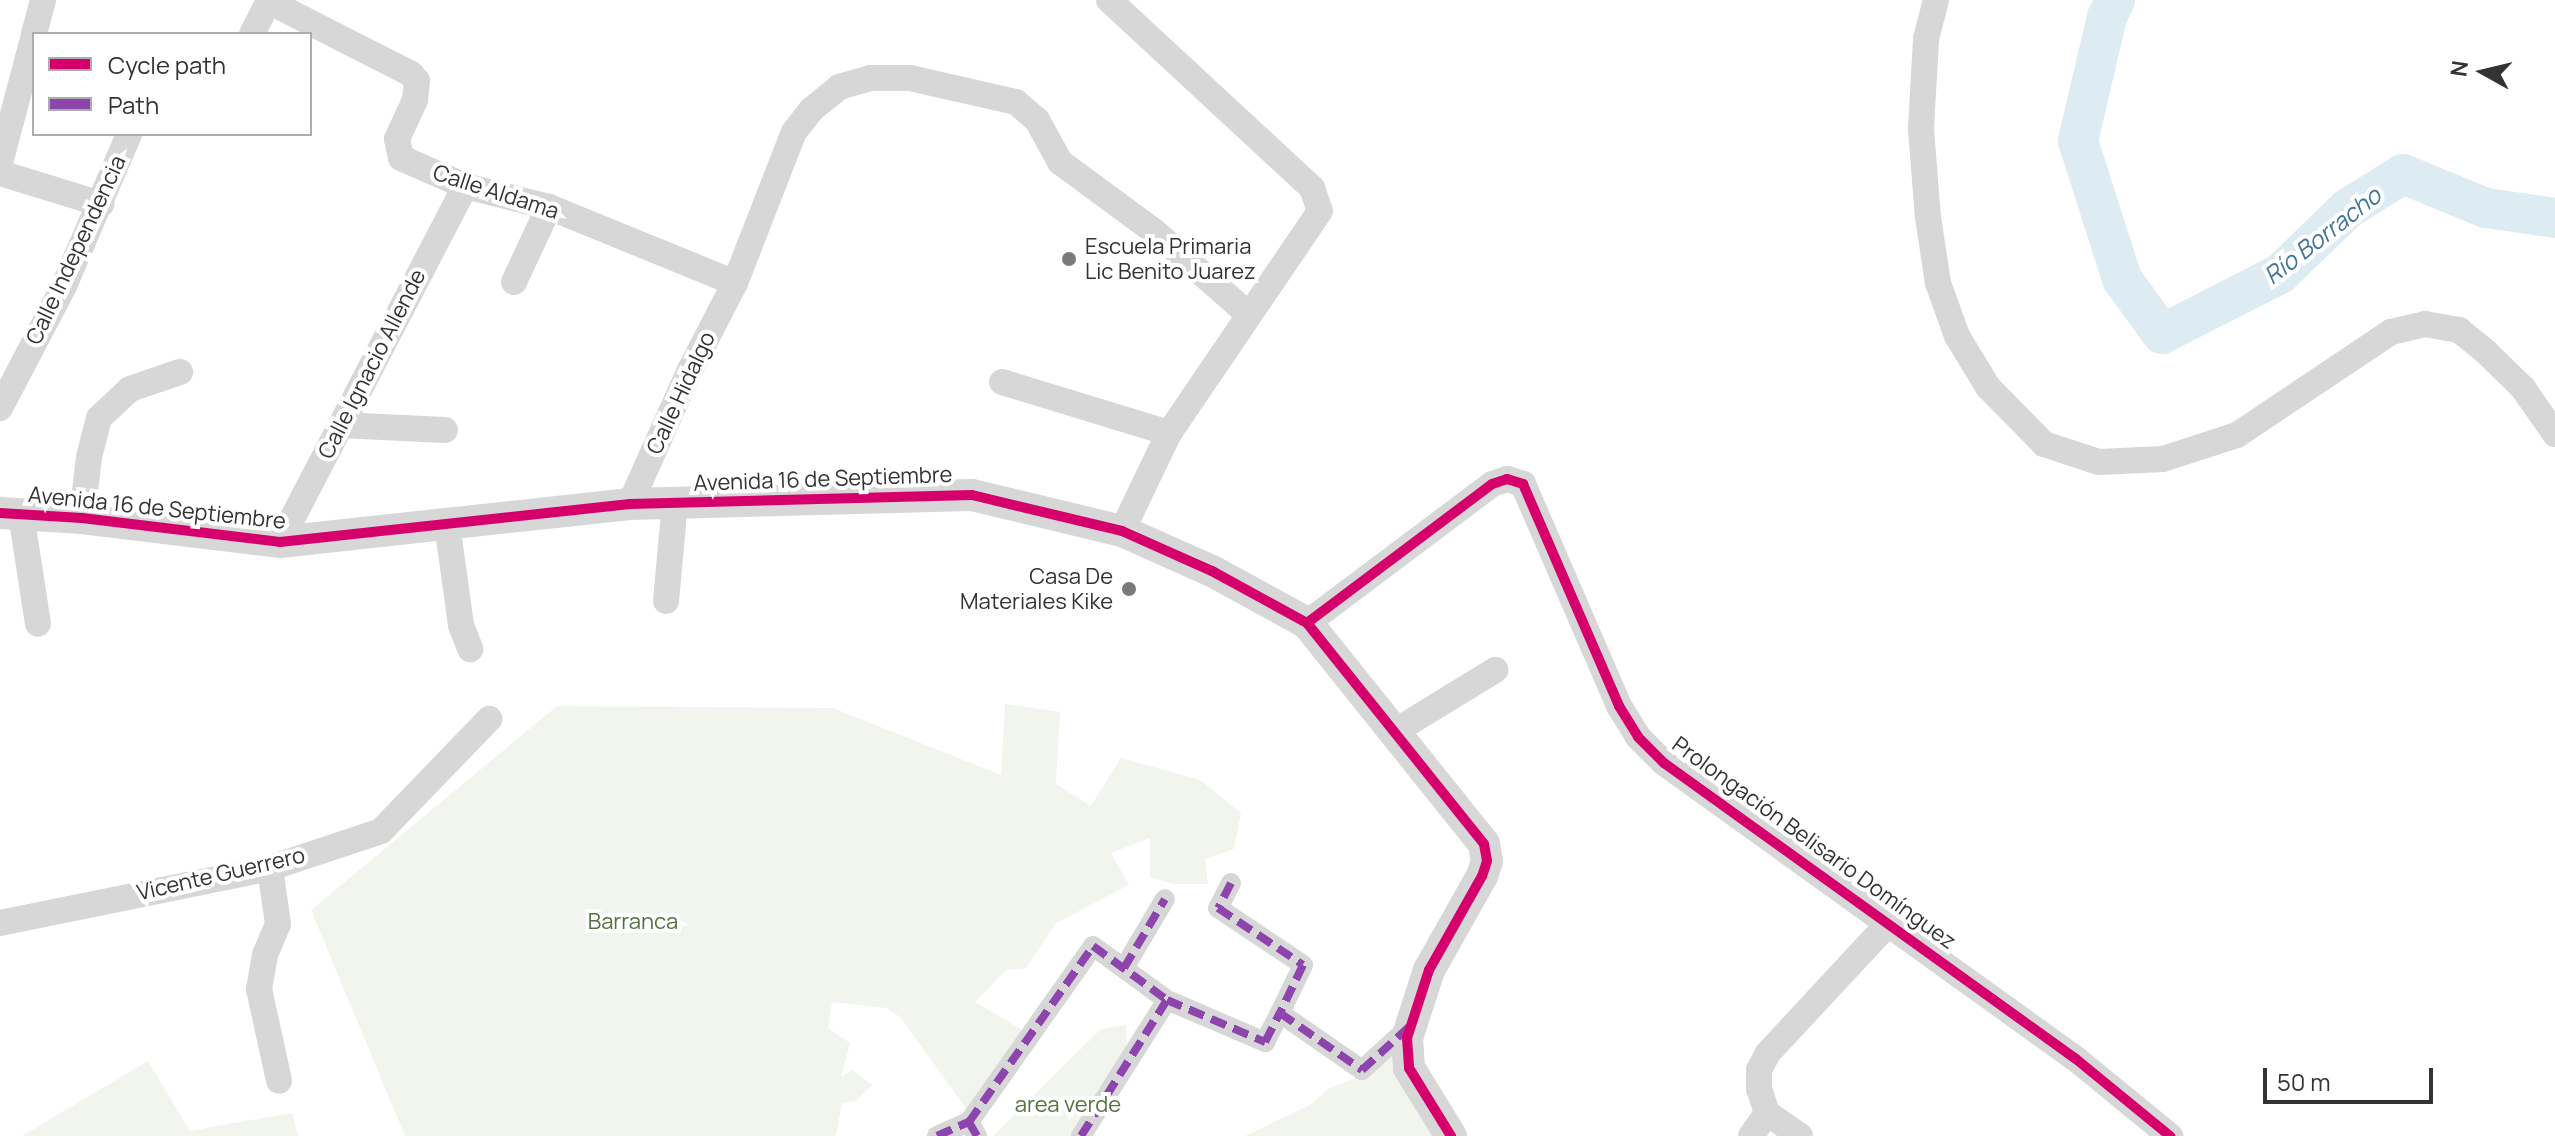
<!DOCTYPE html>
<html>
<head>
<meta charset="utf-8">
<style>
	body { margin:0 }
	#map { position:relative; width:2555px; height:1136px; overflow:hidden; background:#fff; font-family:Manrope,sans-serif }
	div>[style] { position:absolute }
	.green>* { inset:0; background:#f1f5ed }
	.river>* { height:40px; margin:-20px; padding:0 20px; transform-origin:20px; border-radius:20px; background:#ddebf3 }
	.pedestrian>* { height:20px; margin:-10px; padding:0 10px; transform-origin:10px; border-radius:10px; background:#d7d7d7 }
	.minor>* { height:26px; margin:-13px; padding:0 13px; transform-origin:13px; border-radius:13px; background:#d7d7d7 }
	.tertiary>* { height:32px; margin:-16px; padding:0 16px; transform-origin:16px; border-radius:16px; background:#d7d7d7 }
	.quiet>* { height:8px; margin-top:-4px; transform-origin:0; background:repeating-linear-gradient(90deg,#8e44ad 0 16px,transparent 0 24px) }
	.cycleway>* { height:10px; margin:-5px; padding:0 5px; transform-origin:5px; border-radius:5px; background:#d6006c }
	.dots>* { width:22px; height:22px; translate:-50% -50%; box-sizing:border-box; border:4px solid #fff; border-radius:50% }
	span { translate:-50% -50%; white-space:nowrap; text-align:center; line-height:1.15; -webkit-text-stroke:8px #fff; paint-order:stroke }
	.street-label { font-size:22px; color:#333 }
	.poi-label { font-size:22px; color:#333 }
	.left { translate:0 -50%; text-align:left }
	.right { translate:-100% -50%; text-align:right }
	.park-label { font-size:22px; color:#56703f }
	.water-label { font-size:24px; color:#3f7597; font-style:italic }
	.legend { position:absolute; left:32px; top:32px; width:280px; height:104px; box-sizing:border-box; background:#fff; border:2px solid #adadad; margin:0; padding:10px 14px; list-style:none; font-size:24px; color:#333 }
	.legend li { display:flex; align-items:center; gap:16px; height:40px }
	.legend b { width:40px; border:2px solid #adadad }
	.north { position:absolute; left:2443px; top:32px; width:80px; height:80px; -webkit-text-stroke:6px #fff; paint-order:stroke; rotate:278deg; font-size:22px; font-weight:700; line-height:32px; text-align:center; color:#333 }
	.north::after { content:''; display:block; margin:auto; width:28px; height:36px; background:#333; clip-path:polygon(50% 0,100% 100%,50% 72%,0 100%) }
	.scale { position:absolute; left:2263px; top:1068px; width:170px; height:36px; box-sizing:border-box; border:4px solid #333; border-top:0; padding-left:10px; font-size:24px; line-height:28px; white-space:nowrap; color:#333; -webkit-text-stroke:6px #fff; paint-order:stroke }
</style>
</head>
<body>
<div id="map">
	<div class="green">
		<i style="clip-path:polygon(1005px 704px,1060px 712px,1056px 784px,1091px 806px,1121px 758px,1200px 780px,1241px 813px,1234px 849px,1205px 859px,1208px 884px,1173px 884px,1150px 877px,1150px 838px,1111px 853px,1129px 885px,1056px 923px,1026px 968px,1006px 970px,975px 1002px,1031px 1035px,968px 1111px,901px 1018px,887px 1008px,832px 1002px,828px 1028px,850px 1043px,841px 1077px,852px 1070px,872px 1085px,856px 1101px,842px 1103px,836px 1136px,405px 1136px,311px 910px,557px 706px,833px 708px,1001px 775px)"></i>
		<i style="clip-path:polygon(1126px 1025px,1129px 1074px,1083px 1136px,993px 1136px,1101px 1029px)"></i>
		<i style="clip-path:polygon(1398px 1048px,1454px 1136px,1245px 1136px,1310px 1105px,1328px 1089px,1373px 1071px)"></i>
		<i style="clip-path:polygon(148px 1061px,190px 1131px,292px 1113px,298px 1136px,22px 1136px)"></i>
	</div>
	<div class="river">
		<i style="left:2115px;top:0;width:19px;rotate:115deg"></i>
		<i style="left:2107px;top:17px;width:127px;rotate:103.2deg"></i>
		<i style="left:2078px;top:141px;width:145px;rotate:72.3deg"></i>
		<i style="left:2122px;top:279px;width:68px;rotate:54deg"></i>
		<i style="left:2162px;top:334px;width:132px;rotate:-27deg"></i>
		<i style="left:2280px;top:274px;width:93px;rotate:-44.1deg"></i>
		<i style="left:2347px;top:209px;width:66px;rotate:-32deg"></i>
		<i style="left:2403px;top:174px;width:90px;rotate:22.3deg"></i>
		<i style="left:2486px;top:208px;width:70px;rotate:8.2deg"></i>
	</div>
	<div class="pedestrian">
		<i style="left:1231px;top:883px;width:28px;rotate:117deg"></i>
		<i style="left:1218px;top:908px;width:102px;rotate:33.8deg"></i>
		<i style="left:1303px;top:965px;width:53px;rotate:115.6deg"></i>
		<i style="left:1124px;top:968px;width:80px;rotate:-59.3deg"></i>
		<i style="left:937px;top:1136px;width:35px;rotate:-24deg"></i>
		<i style="left:977px;top:1136px;width:16px;rotate:-120deg"></i>
		<i style="left:969px;top:1122px;width:215px;rotate:-54.8deg"></i>
		<i style="left:1093px;top:946px;width:92px;rotate:36.1deg"></i>
		<i style="left:1167px;top:1000px;width:107px;rotate:23.2deg"></i>
		<i style="left:1265px;top:1042px;width:33px;rotate:-63deg"></i>
		<i style="left:1280px;top:1013px;width:100px;rotate:34.8deg"></i>
		<i style="left:1362px;top:1070px;width:64px;rotate:-42.5deg"></i>
		<i style="left:1081px;top:1136px;width:161px;rotate:-57.7deg"></i>
	</div>
	<div class="minor">
		<i style="left:1109px;top:0;width:277px;rotate:42.8deg"></i>
		<i style="left:1312px;top:188px;width:24px;rotate:71deg"></i>
		<i style="left:1320px;top:211px;width:268px;rotate:124.2deg"></i>
		<i style="left:1169px;top:433px;width:109px;rotate:115.6deg"></i>
		<i style="left:1936px;top:0;width:40px;rotate:104.4deg"></i>
		<i style="left:1926px;top:39px;width:90px;rotate:93.2deg"></i>
		<i style="left:1921px;top:129px;width:88px;rotate:85.5deg"></i>
		<i style="left:1928px;top:217px;width:67px;rotate:81.4deg"></i>
		<i style="left:1938px;top:283px;width:56px;rotate:70.3deg"></i>
		<i style="left:1957px;top:336px;width:60px;rotate:58.7deg"></i>
		<i style="left:1988px;top:387px;width:80px;rotate:45.5deg"></i>
		<i style="left:2044px;top:444px;width:58px;rotate:18.1deg"></i>
		<i style="left:2099px;top:462px;width:64px;rotate:-2.7deg"></i>
		<i style="left:2163px;top:459px;width:78px;rotate:-18deg"></i>
		<i style="left:2237px;top:435px;width:185px;rotate:-33.8deg"></i>
		<i style="left:2391px;top:332px;width:35px;rotate:-13deg"></i>
		<i style="left:2425px;top:324px;width:35px;rotate:10deg"></i>
		<i style="left:2459px;top:330px;width:33px;rotate:39deg"></i>
		<i style="left:2485px;top:351px;width:53px;rotate:44.2deg"></i>
		<i style="left:2523px;top:388px;width:56px;rotate:55.2deg"></i>
		<i style="left:268px;top:1px;width:161px;rotate:27deg"></i>
		<i style="left:411px;top:74px;width:9px;rotate:49deg"></i>
		<i style="left:417px;top:81px;width:19px;rotate:96deg"></i>
		<i style="left:415px;top:100px;width:43px;rotate:114.8deg"></i>
		<i style="left:397px;top:139px;width:19px;rotate:78deg"></i>
		<i style="left:401px;top:158px;width:70px;rotate:23.6deg"></i>
		<i style="left:465px;top:186px;width:87px;rotate:14deg"></i>
		<i style="left:549px;top:207px;width:201px;rotate:22.2deg"></i>
		<i style="left:34px;top:34px;width:35px;rotate:-75deg"></i>
		<i style="left:252px;top:34px;width:38px;rotate:-63deg"></i>
		<i style="left:0;top:163px;width:132px;rotate:-75.1deg"></i>
		<i style="left:0;top:173px;width:106px;rotate:17.1deg"></i>
		<i style="left:514px;top:282px;width:83px;rotate:-65deg"></i>
		<i style="left:1002px;top:382px;width:175px;rotate:17deg"></i>
		<i style="left:0;top:408px;width:138px;rotate:-62.3deg"></i>
		<i style="left:64px;top:286px;width:165px;rotate:-66.8deg"></i>
		<i style="left:341px;top:425px;width:104px;rotate:2.8deg"></i>
		<i style="left:630px;top:504px;width:147px;rotate:-65.9deg"></i>
		<i style="left:690px;top:370px;width:98px;rotate:-62.7deg"></i>
		<i style="left:735px;top:283px;width:162px;rotate:-68.7deg"></i>
		<i style="left:794px;top:132px;width:28px;rotate:-52deg"></i>
		<i style="left:811px;top:110px;width:36px;rotate:-39deg"></i>
		<i style="left:839px;top:87px;width:33px;rotate:-16deg"></i>
		<i style="left:871px;top:78px;width:39px"></i>
		<i style="left:910px;top:78px;width:109px;rotate:12.8deg"></i>
		<i style="left:1016px;top:102px;width:28px;rotate:41deg"></i>
		<i style="left:1037px;top:120px;width:48px;rotate:61.3deg"></i>
		<i style="left:1060px;top:162px;width:118px;rotate:36.4deg"></i>
		<i style="left:1155px;top:232px;width:124px;rotate:41.4deg"></i>
		<i style="left:21px;top:514px;width:111px;rotate:81.2deg"></i>
		<i style="left:82px;top:518px;width:61px;rotate:-83.5deg"></i>
		<i style="left:89px;top:457px;width:40px;rotate:-75.6deg"></i>
		<i style="left:99px;top:418px;width:42px;rotate:-43.1deg"></i>
		<i style="left:130px;top:389px;width:53px;rotate:-18.8deg"></i>
		<i style="left:447px;top:524px;width:102px;rotate:82.1deg"></i>
		<i style="left:461px;top:625px;width:26px;rotate:69deg"></i>
		<i style="left:280px;top:542px;width:401px;rotate:-62.5deg"></i>
		<i style="left:666px;top:601px;width:98px;rotate:-84.8deg"></i>
		<i style="left:1307px;top:623px;width:231px;rotate:-36.9deg"></i>
		<i style="left:1492px;top:484px;width:16px;rotate:-18deg"></i>
		<i style="left:1507px;top:479px;width:17px;rotate:17deg"></i>
		<i style="left:1523px;top:484px;width:242px;rotate:66.6deg"></i>
		<i style="left:1619px;top:706px;width:36px;rotate:58deg"></i>
		<i style="left:1638px;top:737px;width:37px;rotate:45deg"></i>
		<i style="left:1664px;top:763px;width:507px;rotate:35.7deg"></i>
		<i style="left:2076px;top:1059px;width:122px;rotate:39.3deg"></i>
		<i style="left:1394px;top:732px;width:119px;rotate:-31.5deg"></i>
		<i style="left:270px;top:868px;width:57px;rotate:81.9deg"></i>
		<i style="left:278px;top:924px;width:34px;rotate:113deg"></i>
		<i style="left:265px;top:955px;width:35px;rotate:100deg"></i>
		<i style="left:259px;top:989px;width:94px;rotate:77.7deg"></i>
		<i style="left:0;top:923px;width:276px;rotate:-11.5deg"></i>
		<i style="left:270px;top:868px;width:117px;rotate:-18.4deg"></i>
		<i style="left:381px;top:831px;width:156px;rotate:-46deg"></i>
		<i style="left:1751px;top:1136px;width:28px;rotate:-55deg"></i>
		<i style="left:1800px;top:1136px;width:40px;rotate:-145.1deg"></i>
		<i style="left:1767px;top:1113px;width:25px;rotate:-108deg"></i>
		<i style="left:1759px;top:1089px;width:19px;rotate:-90deg"></i>
		<i style="left:1759px;top:1070px;width:19px;rotate:-62deg"></i>
		<i style="left:1768px;top:1053px;width:176px;rotate:-47.1deg"></i>
	</div>
	<div class="tertiary">
		<i style="left:0;top:513px;width:82px;rotate:3.5deg"></i>
		<i style="left:82px;top:518px;width:199px;rotate:6.9deg"></i>
		<i style="left:280px;top:542px;width:352px;rotate:-6.2deg"></i>
		<i style="left:630px;top:504px;width:342px;rotate:-1.5deg"></i>
		<i style="left:972px;top:495px;width:154px;rotate:13.5deg"></i>
		<i style="left:1122px;top:531px;width:98px;rotate:24deg"></i>
		<i style="left:1212px;top:571px;width:108px;rotate:28.7deg"></i>
		<i style="left:1307px;top:623px;width:283px;rotate:51.3deg"></i>
		<i style="left:1484px;top:844px;width:17px;rotate:80deg"></i>
		<i style="left:1487px;top:861px;width:16px;rotate:108deg"></i>
		<i style="left:1482px;top:876px;width:108px;rotate:119.4deg"></i>
		<i style="left:1429px;top:970px;width:71px;rotate:107.9deg"></i>
		<i style="left:1407px;top:1038px;width:30px;rotate:86deg"></i>
		<i style="left:1409px;top:1068px;width:80px;rotate:58.3deg"></i>
	</div>
	<div class="quiet">
		<i style="left:1231px;top:883px;width:28px;rotate:117deg"></i>
		<i style="left:1218px;top:908px;width:102px;rotate:33.8deg"></i>
		<i style="left:1303px;top:965px;width:53px;rotate:115.6deg"></i>
		<i style="left:1124px;top:968px;width:80px;rotate:-59.3deg"></i>
		<i style="left:937px;top:1136px;width:35px;rotate:-24deg"></i>
		<i style="left:977px;top:1136px;width:16px;rotate:-120deg"></i>
		<i style="left:969px;top:1122px;width:215px;rotate:-54.8deg"></i>
		<i style="left:1093px;top:946px;width:92px;rotate:36.1deg"></i>
		<i style="left:1167px;top:1000px;width:107px;rotate:23.2deg"></i>
		<i style="left:1265px;top:1042px;width:33px;rotate:-63deg"></i>
		<i style="left:1280px;top:1013px;width:100px;rotate:34.8deg"></i>
		<i style="left:1362px;top:1070px;width:64px;rotate:-42.5deg"></i>
		<i style="left:1081px;top:1136px;width:161px;rotate:-57.7deg"></i>
	</div>
	<div class="cycleway">
		<i style="left:0;top:513px;width:82px;rotate:3.5deg"></i>
		<i style="left:82px;top:518px;width:199px;rotate:6.9deg"></i>
		<i style="left:280px;top:542px;width:352px;rotate:-6.2deg"></i>
		<i style="left:630px;top:504px;width:342px;rotate:-1.5deg"></i>
		<i style="left:972px;top:495px;width:154px;rotate:13.5deg"></i>
		<i style="left:1122px;top:531px;width:98px;rotate:24deg"></i>
		<i style="left:1212px;top:571px;width:108px;rotate:28.7deg"></i>
		<i style="left:1307px;top:623px;width:283px;rotate:51.3deg"></i>
		<i style="left:1484px;top:844px;width:17px;rotate:80deg"></i>
		<i style="left:1487px;top:861px;width:16px;rotate:108deg"></i>
		<i style="left:1482px;top:876px;width:108px;rotate:119.4deg"></i>
		<i style="left:1429px;top:970px;width:71px;rotate:107.9deg"></i>
		<i style="left:1407px;top:1038px;width:30px;rotate:86deg"></i>
		<i style="left:1409px;top:1068px;width:80px;rotate:58.3deg"></i>
		<i style="left:1307px;top:623px;width:231px;rotate:-36.9deg"></i>
		<i style="left:1492px;top:484px;width:16px;rotate:-18deg"></i>
		<i style="left:1507px;top:479px;width:17px;rotate:17deg"></i>
		<i style="left:1523px;top:484px;width:242px;rotate:66.6deg"></i>
		<i style="left:1619px;top:706px;width:36px;rotate:58deg"></i>
		<i style="left:1638px;top:737px;width:37px;rotate:45deg"></i>
		<i style="left:1664px;top:763px;width:507px;rotate:35.7deg"></i>
		<i style="left:2076px;top:1059px;width:122px;rotate:39.3deg"></i>
	</div>
	<div class="dots">
		<i style="left:1069px;top:259px;background:#7a7a7a"></i>
		<i style="left:1129px;top:589px;background:#7a7a7a"></i>
	</div>
	<div class="street-label">
		<span style="left:496px;top:192px;rotate:18deg">Calle Aldama</span>
		<span style="left:76px;top:250px;rotate:-65deg">Calle Independencia</span>
		<span style="left:372px;top:364px;rotate:-63deg">Calle Ignacio Allende</span>
		<span style="left:681px;top:393px;rotate:-65deg">Calle Hidalgo</span>
		<span style="left:823px;top:479px;rotate:-2deg">Avenida 16 de Septiembre</span>
		<span style="left:157px;top:508px;rotate:6deg">Avenida 16 de Septiembre</span>
		<span style="left:1814px;top:843px;rotate:36deg">Prolongación Belisario Domínguez</span>
		<span style="left:221px;top:874px;rotate:-13deg">Vicente Guerrero</span>
	</div>
	<div class="poi-label">
		<span class="left" style="left:1085px;top:259px">Escuela Primaria<br>Lic Benito Juarez</span>
		<span class="right" style="left:1113px;top:589px">Casa De<br>Materiales Kike</span>
	</div>
	<div class="park-label">
		<span style="left:633px;top:922px">Barranca</span>
		<span style="left:1068px;top:1105px">area verde</span>
	</div>
	<div class="water-label">
		<span style="left:2322px;top:235px;rotate:-38deg">Río Borracho</span>
	</div>
	<ul class="legend">
	<li><b style="height:10px;background:#d6006c"></b>Cycle path</li>
	<li><b style="height:10px;background:#8e44ad"></b>Path</li>
	</ul>
	<div class="north">N</div>
	<div class="scale">50 m</div>
</div>
</body>
</html>
